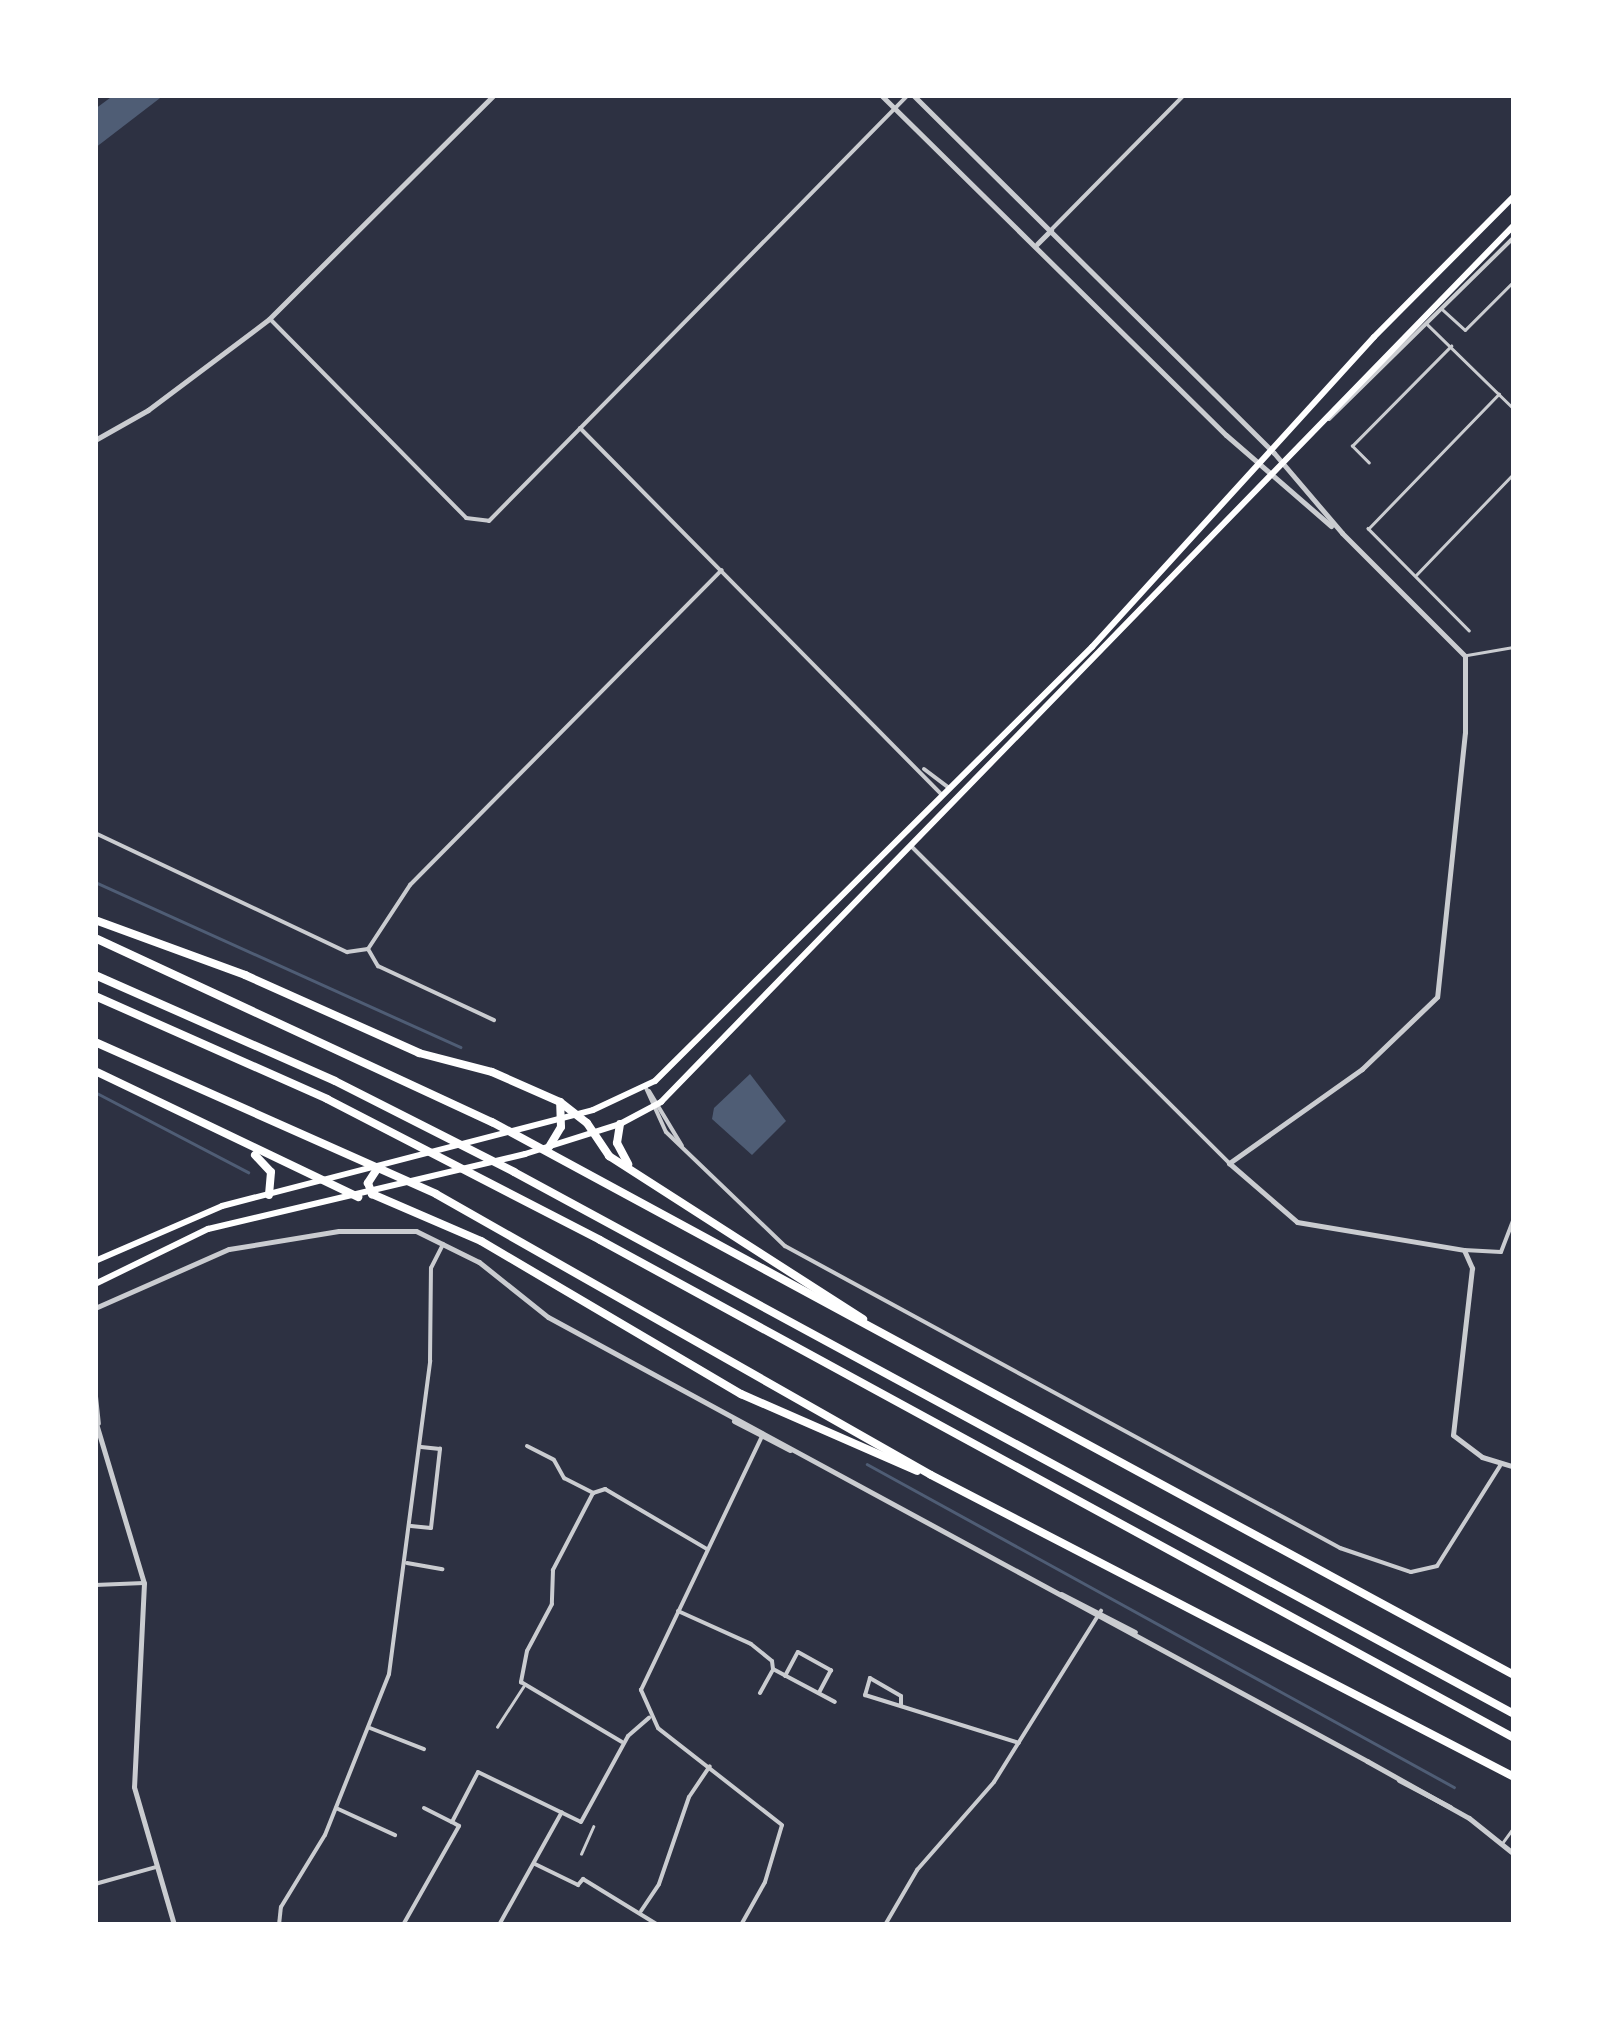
<!DOCTYPE html>
<html>
<head>
<meta charset="utf-8">
<style>
	body { margin:0 }
	#map { position:relative; width:1609px; height:2020px; overflow:hidden; background:#2d3142; font-family:"Alegreya Sans",sans-serif }
	div>[style] { position:absolute }
	.water>* { inset:0; background:#4f5d75 }
	.stream>* { height:2.5px; margin:-1.25px; padding:0 1.25px; transform-origin:1.25px; border-radius:1.25px; background:#4f5d75 }
	.service>* { height:2.5px; margin:-1.25px; padding:0 1.25px; transform-origin:1.25px; border-radius:1.25px; background:#caccd0 }
	.minor>* { height:4px; margin:-2px; padding:0 2px; transform-origin:2px; border-radius:2px; background:#caccd0 }
	.tertiary>* { height:5px; margin:-2.5px; padding:0 2.5px; transform-origin:2.5px; border-radius:2.5px; background:#caccd0 }
	.secondary>* { height:6px; margin:-3px; padding:0 3px; transform-origin:3px; border-radius:3px; background:#fff }
	.trunk>* { height:8px; margin:-4px; padding:0 4px; transform-origin:4px; border-radius:4px; background:#fff }
	.motorway>* { height:8px; margin:-4px; padding:0 4px; transform-origin:4px; border-radius:4px; background:#fff }
	span { translate:-50% -50%; white-space:nowrap; text-align:center; line-height:1.15; -webkit-text-stroke:10px #fff; paint-order:stroke }
	.frame { position:absolute; inset:0; border:98px solid #fff; pointer-events:none }
</style>
</head>
<body>
<div id="map">
	<div class="water">
		<i style="clip-path:polygon(114px 95px,164px 95px,95px 148px,95px 109px)"></i>
		<i style="clip-path:polygon(750px 1074px,786px 1121px,752px 1155px,712px 1119px,714px 1108px)"></i>
	</div>
	<div class="stream">
		<i style="left:95px;top:882px;width:401px;rotate:24.3deg"></i>
		<i style="left:95px;top:1092px;width:173px;rotate:27.6deg"></i>
		<i style="left:867px;top:1464px;width:670px;rotate:28.82deg"></i>
	</div>
	<div class="service">
		<i style="left:1442px;top:309px;width:31px;rotate:42deg"></i>
		<i style="left:1465px;top:330px;width:69px;rotate:-45deg"></i>
		<i style="left:1427px;top:324px;width:122px;rotate:44.3deg"></i>
		<i style="left:1369px;top:463px;width:24px;rotate:-135deg"></i>
		<i style="left:1352px;top:446px;width:141px;rotate:-45.3deg"></i>
		<i style="left:1416px;top:575px;width:141px;rotate:-46.1deg"></i>
		<i style="left:1469px;top:631px;width:144px;rotate:-134.7deg"></i>
		<i style="left:1368px;top:529px;width:188px;rotate:-45.9deg"></i>
		<i style="left:1467px;top:655px;width:48px;rotate:-9.7deg"></i>
		<i style="left:497px;top:1727px;width:48px;rotate:-57deg"></i>
		<i style="left:1503px;top:1842px;width:19px;rotate:-54deg"></i>
		<i style="left:581px;top:1854px;width:30px;rotate:-66deg"></i>
	</div>
	<div class="minor">
		<i style="left:1051px;top:230px;width:190px;rotate:-45.4deg"></i>
		<i style="left:271px;top:320px;width:278px;rotate:45.4deg"></i>
		<i style="left:466px;top:518px;width:23px;rotate:7deg"></i>
		<i style="left:489px;top:521px;width:598px;rotate:-45.47deg"></i>
		<i style="left:1329px;top:419px;width:260px;rotate:-44.5deg"></i>
		<i style="left:580px;top:428px;width:514px;rotate:45.39deg"></i>
		<i style="left:924px;top:769px;width:30px;rotate:37deg"></i>
		<i style="left:95px;top:833px;width:279px;rotate:25.3deg"></i>
		<i style="left:347px;top:952px;width:21px;rotate:-8deg"></i>
		<i style="left:368px;top:949px;width:77px;rotate:-56.7deg"></i>
		<i style="left:410px;top:885px;width:443px;rotate:-45.3deg"></i>
		<i style="left:911px;top:846px;width:449px;rotate:44.9deg"></i>
		<i style="left:368px;top:949px;width:20px;rotate:60deg"></i>
		<i style="left:378px;top:966px;width:128px;rotate:25deg"></i>
		<i style="left:646px;top:1088px;width:48px;rotate:65.6deg"></i>
		<i style="left:666px;top:1132px;width:165px;rotate:43.8deg"></i>
		<i style="left:785px;top:1246px;width:632px;rotate:28.55deg"></i>
		<i style="left:1340px;top:1548px;width:75px;rotate:18.7deg"></i>
		<i style="left:1411px;top:1572px;width:27px;rotate:-13deg"></i>
		<i style="left:1437px;top:1566px;width:118px;rotate:-57.8deg"></i>
		<i style="left:649px;top:1091px;width:64px;rotate:59deg"></i>
		<i style="left:1464px;top:1250px;width:37px;rotate:3deg"></i>
		<i style="left:1501px;top:1252px;width:36px;rotate:-69deg"></i>
		<i style="left:95px;top:1387px;width:37px;rotate:84deg"></i>
		<i style="left:527px;top:1446px;width:30px;rotate:27deg"></i>
		<i style="left:554px;top:1460px;width:21px;rotate:61deg"></i>
		<i style="left:564px;top:1478px;width:33px;rotate:27deg"></i>
		<i style="left:593px;top:1493px;width:13px;rotate:-18deg"></i>
		<i style="left:605px;top:1489px;width:118px;rotate:30.5deg"></i>
		<i style="left:593px;top:1493px;width:87px;rotate:117.5deg"></i>
		<i style="left:553px;top:1570px;width:34px;rotate:92deg"></i>
		<i style="left:552px;top:1604px;width:53px;rotate:118deg"></i>
		<i style="left:527px;top:1651px;width:32px;rotate:101deg"></i>
		<i style="left:521px;top:1682px;width:117px;rotate:30.7deg"></i>
		<i style="left:411px;top:1526px;width:20px;rotate:6deg"></i>
		<i style="left:431px;top:1528px;width:80px;rotate:-83.5deg"></i>
		<i style="left:440px;top:1449px;width:19px;rotate:-174deg"></i>
		<i style="left:407px;top:1563px;width:36px;rotate:10deg"></i>
		<i style="left:95px;top:1585px;width:49px;rotate:-2.3deg"></i>
		<i style="left:678px;top:1611px;width:80px;rotate:24.3deg"></i>
		<i style="left:751px;top:1644px;width:27px;rotate:39deg"></i>
		<i style="left:772px;top:1661px;width:8px;rotate:83deg"></i>
		<i style="left:773px;top:1669px;width:70px;rotate:28deg"></i>
		<i style="left:785px;top:1676px;width:27px;rotate:-62deg"></i>
		<i style="left:798px;top:1652px;width:38px;rotate:29deg"></i>
		<i style="left:831px;top:1670px;width:26px;rotate:118deg"></i>
		<i style="left:760px;top:1693px;width:25px;rotate:-61deg"></i>
		<i style="left:901px;top:1705px;width:9px;rotate:-90deg"></i>
		<i style="left:901px;top:1696px;width:36px;rotate:-150deg"></i>
		<i style="left:870px;top:1678px;width:18px;rotate:106deg"></i>
		<i style="left:865px;top:1695px;width:161px;rotate:17.3deg"></i>
		<i style="left:370px;top:1728px;width:58px;rotate:21.3deg"></i>
		<i style="left:336px;top:1808px;width:65px;rotate:24.6deg"></i>
		<i style="left:424px;top:1808px;width:31px;rotate:27deg"></i>
		<i style="left:535px;top:1864px;width:48px;rotate:26deg"></i>
		<i style="left:578px;top:1885px;width:8px;rotate:-50deg"></i>
		<i style="left:583px;top:1879px;width:88px;rotate:31.5deg"></i>
		<i style="left:95px;top:1884px;width:63px;rotate:-15.6deg"></i>
		<i style="left:641px;top:1911px;width:32px;rotate:-56deg"></i>
		<i style="left:659px;top:1884px;width:92px;rotate:-71deg"></i>
		<i style="left:689px;top:1797px;width:37px;rotate:-56deg"></i>
		<i style="left:279px;top:1925px;width:18px;rotate:-84deg"></i>
		<i style="left:281px;top:1907px;width:84px;rotate:-58.6deg"></i>
		<i style="left:325px;top:1835px;width:173px;rotate:-68.3deg"></i>
		<i style="left:389px;top:1674px;width:316px;rotate:-82.5deg"></i>
		<i style="left:430px;top:1361px;width:93px;rotate:-89.4deg"></i>
		<i style="left:431px;top:1268px;width:27px;rotate:-63deg"></i>
		<i style="left:403px;top:1925px;width:114px;rotate:-60.5deg"></i>
		<i style="left:459px;top:1826px;width:8px;rotate:-150deg"></i>
		<i style="left:452px;top:1822px;width:56px;rotate:-62.5deg"></i>
		<i style="left:478px;top:1772px;width:114px;rotate:25.9deg"></i>
		<i style="left:581px;top:1822px;width:98px;rotate:-61.3deg"></i>
		<i style="left:628px;top:1736px;width:28px;rotate:-41deg"></i>
		<i style="left:499px;top:1925px;width:129px;rotate:-60.9deg"></i>
		<i style="left:741px;top:1925px;width:49px;rotate:-60.8deg"></i>
		<i style="left:765px;top:1882px;width:59px;rotate:-73.4deg"></i>
		<i style="left:782px;top:1825px;width:157px;rotate:-142deg"></i>
		<i style="left:658px;top:1728px;width:42px;rotate:-114.1deg"></i>
		<i style="left:641px;top:1690px;width:284px;rotate:-64.5deg"></i>
		<i style="left:885px;top:1925px;width:64px;rotate:-59.8deg"></i>
		<i style="left:917px;top:1870px;width:117px;rotate:-48.8deg"></i>
		<i style="left:994px;top:1782px;width:202px;rotate:-58deg"></i>
	</div>
	<div class="tertiary">
		<i style="left:881px;top:95px;width:484px;rotate:44.6deg"></i>
		<i style="left:1226px;top:435px;width:139px;rotate:40.9deg"></i>
		<i style="left:913px;top:95px;width:508px;rotate:44.76deg"></i>
		<i style="left:1274px;top:453px;width:105px;rotate:49.6deg"></i>
		<i style="left:1342px;top:533px;width:174px;rotate:45deg"></i>
		<i style="left:1465px;top:656px;width:76px;rotate:90deg"></i>
		<i style="left:1465px;top:732px;width:266px;rotate:96deg"></i>
		<i style="left:1437px;top:997px;width:104px;rotate:136.2deg"></i>
		<i style="left:1362px;top:1069px;width:163px;rotate:144.7deg"></i>
		<i style="left:1229px;top:1163px;width:90px;rotate:40.9deg"></i>
		<i style="left:1297px;top:1222px;width:169px;rotate:9.5deg"></i>
		<i style="left:1464px;top:1250px;width:20px;rotate:66deg"></i>
		<i style="left:1472px;top:1268px;width:168px;rotate:96.5deg"></i>
		<i style="left:1453px;top:1435px;width:36px;rotate:37deg"></i>
		<i style="left:1482px;top:1457px;width:34px;rotate:17deg"></i>
		<i style="left:1037px;top:244px;width:20px;rotate:-45deg"></i>
		<i style="left:95px;top:440px;width:61px;rotate:-29.5deg"></i>
		<i style="left:148px;top:410px;width:151px;rotate:-36.9deg"></i>
		<i style="left:269px;top:319px;width:317px;rotate:-44.9deg"></i>
		<i style="left:95px;top:1308px;width:146px;rotate:-23.8deg"></i>
		<i style="left:229px;top:1249px;width:111px;rotate:-9.3deg"></i>
		<i style="left:339px;top:1231px;width:77px"></i>
		<i style="left:416px;top:1231px;width:70px;rotate:26.2deg"></i>
		<i style="left:479px;top:1262px;width:88px;rotate:38.6deg"></i>
		<i style="left:548px;top:1317px;width:932px;rotate:28.46deg"></i>
		<i style="left:1367px;top:1761px;width:117px;rotate:29.2deg"></i>
		<i style="left:1469px;top:1818px;width:58px;rotate:38.7deg"></i>
		<i style="left:95px;top:1420px;width:170px;rotate:73.3deg"></i>
		<i style="left:144px;top:1583px;width:204px;rotate:92.8deg"></i>
		<i style="left:134px;top:1787px;width:144px;rotate:73.8deg"></i>
		<i style="left:734px;top:1421px;width:63px;rotate:27.4deg"></i>
		<i style="left:1061px;top:1594px;width:83px;rotate:27.2deg"></i>
		<i style="left:1399px;top:1780px;width:58px;rotate:27.9deg"></i>
	</div>
	<div class="secondary">
		<i style="left:95px;top:1261px;width:138px;rotate:-23.4deg"></i>
		<i style="left:222px;top:1206px;width:383px;rotate:-14.5deg"></i>
		<i style="left:593px;top:1110px;width:68px;rotate:-25.1deg"></i>
		<i style="left:655px;top:1081px;width:616px;rotate:-44.8deg"></i>
		<i style="left:1092px;top:647px;width:419px;rotate:-47.7deg"></i>
		<i style="left:1374px;top:337px;width:199px;rotate:-45.2deg"></i>
		<i style="left:95px;top:1284px;width:126px;rotate:-26deg"></i>
		<i style="left:208px;top:1229px;width:326px;rotate:-13.3deg"></i>
		<i style="left:525px;top:1154px;width:100px;rotate:-17.5deg"></i>
		<i style="left:620px;top:1124px;width:47px;rotate:-28.2deg"></i>
		<i style="left:661px;top:1102px;width:1223px;rotate:-45.79deg"></i>
	</div>
	<div class="trunk">
		<i style="left:95px;top:920px;width:160px;rotate:20.1deg"></i>
		<i style="left:245px;top:975px;width:191px;rotate:24.1deg"></i>
		<i style="left:419px;top:1053px;width:75px;rotate:14.6deg"></i>
		<i style="left:492px;top:1072px;width:74px;rotate:23.8deg"></i>
		<i style="left:560px;top:1102px;width:34px;rotate:38deg"></i>
		<i style="left:587px;top:1123px;width:40px;rotate:56deg"></i>
		<i style="left:609px;top:1156px;width:302px;rotate:32.7deg"></i>
		<i style="left:95px;top:938px;width:438px;rotate:24.9deg"></i>
		<i style="left:492px;top:1122px;width:1162px;rotate:28.42deg"></i>
		<i style="left:95px;top:1042px;width:373px;rotate:24deg"></i>
		<i style="left:436px;top:1194px;width:569px;rotate:29.58deg"></i>
		<i style="left:931px;top:1475px;width:657px;rotate:27.38deg"></i>
		<i style="left:95px;top:1071px;width:292px;rotate:25.6deg"></i>
		<i style="left:620px;top:1124px;width:19px;rotate:99deg"></i>
		<i style="left:617px;top:1143px;width:24px;rotate:62deg"></i>
		<i style="left:549px;top:1147px;width:23px;rotate:-59deg"></i>
		<i style="left:561px;top:1127px;width:25px;rotate:-92deg"></i>
		<i style="left:255px;top:1155px;width:23px;rotate:47deg"></i>
		<i style="left:271px;top:1172px;width:23px;rotate:95deg"></i>
		<i style="left:377px;top:1169px;width:17px;rotate:123deg"></i>
		<i style="left:368px;top:1183px;width:12px;rotate:70deg"></i>
		<i style="left:372px;top:1194px;width:119px;rotate:23.3deg"></i>
		<i style="left:481px;top:1241px;width:302px;rotate:30.5deg"></i>
		<i style="left:741px;top:1394px;width:192px;rotate:23.6deg"></i>
	</div>
	<div class="motorway">
		<i style="left:95px;top:975px;width:262px;rotate:23.8deg"></i>
		<i style="left:335px;top:1081px;width:201px;rotate:26.9deg"></i>
		<i style="left:514px;top:1172px;width:1137px;rotate:28.46deg"></i>
		<i style="left:95px;top:996px;width:254px;rotate:23.9deg"></i>
		<i style="left:327px;top:1099px;width:307px;rotate:27.3deg"></i>
		<i style="left:600px;top:1240px;width:1041px;rotate:28.58deg"></i>
	</div>
	<div class="frame"></div>
</div>
</body>
</html>
